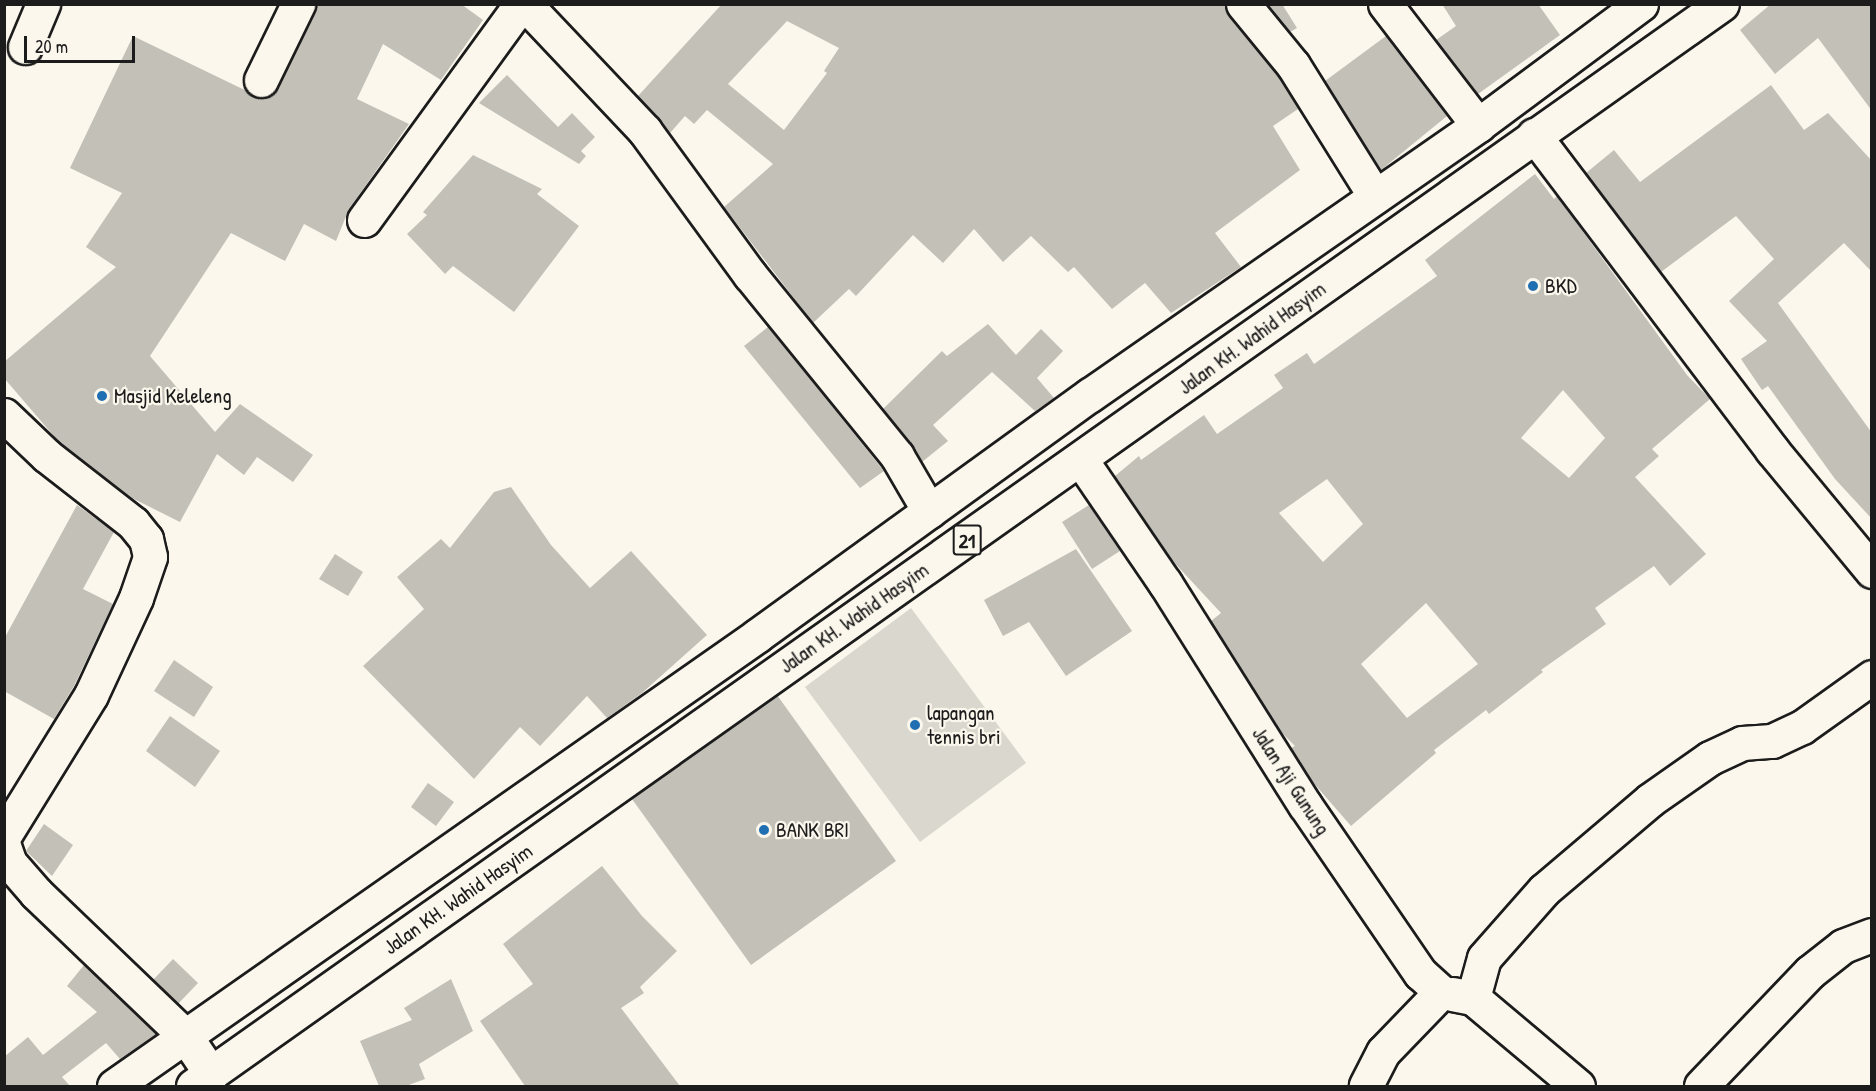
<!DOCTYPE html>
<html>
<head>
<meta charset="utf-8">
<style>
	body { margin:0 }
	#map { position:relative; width:1876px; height:1091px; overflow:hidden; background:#fbf7ec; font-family:"Patrick Hand",sans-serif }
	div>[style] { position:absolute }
	.green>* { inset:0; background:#dad7ce }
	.building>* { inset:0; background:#c3c0b8 }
	.roads { filter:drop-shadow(2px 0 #1c1c1c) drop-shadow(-2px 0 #1c1c1c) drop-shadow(0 2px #1c1c1c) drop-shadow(0 -2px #1c1c1c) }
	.minor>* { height:33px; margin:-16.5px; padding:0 16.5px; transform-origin:16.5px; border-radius:16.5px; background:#fbf7ec }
	.trunk>* { height:33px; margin:-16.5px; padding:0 16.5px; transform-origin:16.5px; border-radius:16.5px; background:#fbf7ec }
	.dots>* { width:16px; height:16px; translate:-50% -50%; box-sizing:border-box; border:3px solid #fbf7ec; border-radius:50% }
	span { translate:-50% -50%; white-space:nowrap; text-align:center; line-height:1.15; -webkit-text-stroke:4.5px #fbf7ec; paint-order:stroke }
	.shield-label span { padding:2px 4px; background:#fbf7ec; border:2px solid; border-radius:4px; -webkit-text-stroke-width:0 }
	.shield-label { font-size:20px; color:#1c1c1c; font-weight:700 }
	.poi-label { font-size:21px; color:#1c1c1c }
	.left { translate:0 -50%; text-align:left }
	.street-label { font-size:21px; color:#1c1c1c }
	.frame { position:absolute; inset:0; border:6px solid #1c1c1c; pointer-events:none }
	.scale { position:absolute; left:24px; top:36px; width:111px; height:27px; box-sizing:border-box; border:3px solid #1c1c1c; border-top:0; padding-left:8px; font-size:18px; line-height:21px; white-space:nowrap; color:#1c1c1c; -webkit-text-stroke:4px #fbf7ec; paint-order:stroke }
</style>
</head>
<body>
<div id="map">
	<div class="green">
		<i style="clip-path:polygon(911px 608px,1026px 763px,920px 842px,805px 687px)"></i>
	</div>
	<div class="building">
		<i style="clip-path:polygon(316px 4px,461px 4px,483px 20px,441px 80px,383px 44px,357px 99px,409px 124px,349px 209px,336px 241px,304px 224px,285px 261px,231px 233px,150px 356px,215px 432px,240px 404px,313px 455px,293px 482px,257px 457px,244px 475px,217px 454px,180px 522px,132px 498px,59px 442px,4px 378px,4px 362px,116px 267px,86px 247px,122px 193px,70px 168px,133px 36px,263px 99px,278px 88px)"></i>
		<i style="clip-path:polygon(evenodd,722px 4px,1225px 4px,1228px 16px,1278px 76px,1298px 109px,1273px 126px,1300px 170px,1215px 233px,1241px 267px,1171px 313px,1145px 283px,1112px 309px,1074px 267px,1068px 272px,1031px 236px,1003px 262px,974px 229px,943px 263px,913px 235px,856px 296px,849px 289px,813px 323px,724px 207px,773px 164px,707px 110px,694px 124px,685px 116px,670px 133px,638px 96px,722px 4px,787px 21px,839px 48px,824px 71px,827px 73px,784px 130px,728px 84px,787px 21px)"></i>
		<i style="clip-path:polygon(1268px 4px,1282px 4px,1297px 28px,1290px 32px)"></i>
		<i style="clip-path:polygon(1442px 4px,1538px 4px,1560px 35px,1478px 94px,1436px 40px,1456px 26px)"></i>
		<i style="clip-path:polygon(1771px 4px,1872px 4px,1872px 111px,1818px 38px,1775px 74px,1740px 30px)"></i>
		<i style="clip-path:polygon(1386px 36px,1447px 116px,1381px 170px,1325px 81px)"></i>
		<i style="clip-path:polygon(507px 75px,558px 127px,572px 113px,595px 137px,581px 151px,586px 156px,579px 164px,479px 103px)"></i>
		<i style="clip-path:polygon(1771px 85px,1804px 130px,1828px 113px,1872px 161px,1872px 272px,1844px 243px,1778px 303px,1872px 433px,1872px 519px,1835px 479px,1768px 386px,1762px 390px,1741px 359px,1767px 341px,1729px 301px,1774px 259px,1736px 216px,1661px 272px,1586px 173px,1614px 150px,1640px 182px)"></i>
		<i style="clip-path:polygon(473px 155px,542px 189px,537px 194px,579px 226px,514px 312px,453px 266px,445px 274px,407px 234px,427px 215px,423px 212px)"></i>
		<i style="clip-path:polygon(evenodd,1535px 174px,1554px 199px,1557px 196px,1687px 375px,1710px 399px,1652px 449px,1659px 456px,1635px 477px,1706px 554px,1670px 586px,1654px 566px,1595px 608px,1606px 624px,1541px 670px,1543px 672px,1489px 714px,1486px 710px,1434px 750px,1436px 753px,1351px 826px,1311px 780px,1291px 748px,1295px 746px,1281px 732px,1211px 621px,1221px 613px,1170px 558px,1115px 476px,1139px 456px,1141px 460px,1204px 415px,1217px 434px,1283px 388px,1274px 375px,1307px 353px,1314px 364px,1437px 276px,1425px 260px,1535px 174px,1563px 390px,1605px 438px,1569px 478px,1521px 438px,1563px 390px,1535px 174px,1327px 479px,1363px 524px,1323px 562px,1279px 513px,1327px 479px,1535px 174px,1426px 603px,1478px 664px,1407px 718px,1361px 664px,1426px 603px)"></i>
		<i style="clip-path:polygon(988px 324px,1016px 355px,1041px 329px,1063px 351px,1037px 378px,1054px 398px,1035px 411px,992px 372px,933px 425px,948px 441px,922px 462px,883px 409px,942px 351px,947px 356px)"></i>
		<i style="clip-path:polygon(768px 327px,884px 471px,860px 488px,744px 346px)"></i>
		<i style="clip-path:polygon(511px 487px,551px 545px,590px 588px,631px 551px,707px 635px,642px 693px,607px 718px,587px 696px,540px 746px,520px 727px,474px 779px,363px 666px,424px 609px,397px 577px,441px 539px,450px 548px,494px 492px)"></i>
		<i style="clip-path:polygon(77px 505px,114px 532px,83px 589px,113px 604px,74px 686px,54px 719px,4px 691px,4px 639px)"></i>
		<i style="clip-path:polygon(1089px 505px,1120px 551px,1092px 569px,1062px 522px)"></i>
		<i style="clip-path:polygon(1076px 549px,1132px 631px,1066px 676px,1029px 622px,1003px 636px,984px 600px)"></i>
		<i style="clip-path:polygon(335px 554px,363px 572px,348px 596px,319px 579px)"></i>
		<i style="clip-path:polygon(174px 660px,213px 687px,194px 717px,154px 691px)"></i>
		<i style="clip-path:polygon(777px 695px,896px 861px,751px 965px,632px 799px)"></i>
		<i style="clip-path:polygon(170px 716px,220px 751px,195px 787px,146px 751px)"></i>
		<i style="clip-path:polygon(428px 783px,454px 802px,436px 826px,411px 807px)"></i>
		<i style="clip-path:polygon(44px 824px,73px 845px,52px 876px,26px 851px)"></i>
		<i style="clip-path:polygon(602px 866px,642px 916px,677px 951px,640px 987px,644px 993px,621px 1008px,680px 1086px,525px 1086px,480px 1021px,533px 984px,503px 944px)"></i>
		<i style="clip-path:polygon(173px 959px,198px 983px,178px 1004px,153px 980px)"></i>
		<i style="clip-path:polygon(84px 965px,156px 1034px,120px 1059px,106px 1043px,62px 1077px,70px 1086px,4px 1086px,4px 1057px,28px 1037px,43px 1055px,97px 1012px,67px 986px)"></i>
		<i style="clip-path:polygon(451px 979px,473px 1031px,419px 1064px,425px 1079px,406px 1086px,379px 1086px,360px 1041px,412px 1020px,404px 1008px)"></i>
	</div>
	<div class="roads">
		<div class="minor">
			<i style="left:525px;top:4px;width:175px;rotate:46.6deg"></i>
			<i style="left:645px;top:131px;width:178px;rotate:53.9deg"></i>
			<i style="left:750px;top:275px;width:233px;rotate:50.9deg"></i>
			<i style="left:897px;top:456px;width:64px;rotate:59.8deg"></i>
			<i style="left:1243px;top:4px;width:79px;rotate:50.7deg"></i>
			<i style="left:1293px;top:65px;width:155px;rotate:58deg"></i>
			<i style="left:1385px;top:4px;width:153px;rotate:52.5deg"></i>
			<i style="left:25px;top:47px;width:47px;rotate:-67.3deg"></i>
			<i style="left:261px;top:80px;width:85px;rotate:-64deg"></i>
			<i style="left:1534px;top:135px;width:395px;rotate:52.9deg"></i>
			<i style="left:1772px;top:450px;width:157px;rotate:50.4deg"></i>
			<i style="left:364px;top:220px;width:267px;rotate:-54deg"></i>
			<i style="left:4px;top:415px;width:59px;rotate:43.6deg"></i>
			<i style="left:47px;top:456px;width:109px;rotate:37.9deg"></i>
			<i style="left:133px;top:523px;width:21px;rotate:51deg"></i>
			<i style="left:146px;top:539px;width:18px;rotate:77deg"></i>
			<i style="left:150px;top:557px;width:43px;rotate:108.9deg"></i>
			<i style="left:136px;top:598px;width:107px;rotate:114.9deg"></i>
			<i style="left:91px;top:695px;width:166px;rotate:121.7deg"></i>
			<i style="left:1081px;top:460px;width:149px;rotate:55.7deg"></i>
			<i style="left:1165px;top:583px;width:262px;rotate:57.8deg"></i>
			<i style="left:1305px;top:805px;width:204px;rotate:55.6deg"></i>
			<i style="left:1420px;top:973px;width:28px;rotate:42deg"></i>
			<i style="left:1441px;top:992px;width:83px;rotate:134deg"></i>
			<i style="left:1383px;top:1052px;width:38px;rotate:117deg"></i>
			<i style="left:4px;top:846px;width:18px;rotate:71deg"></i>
			<i style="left:10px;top:863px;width:40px;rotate:49deg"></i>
			<i style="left:36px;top:893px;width:208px;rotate:43.8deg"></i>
			<i style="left:186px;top:1037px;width:45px;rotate:56deg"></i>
			<i style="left:1452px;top:994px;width:21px;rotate:11deg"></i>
			<i style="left:1473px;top:998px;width:137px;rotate:40deg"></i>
			<i style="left:1473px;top:998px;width:41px;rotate:-74.6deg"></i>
			<i style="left:1484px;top:958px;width:91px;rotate:-48.6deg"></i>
			<i style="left:1544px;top:890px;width:139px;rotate:-40.3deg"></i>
			<i style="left:1650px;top:800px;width:73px;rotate:-35deg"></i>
			<i style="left:1710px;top:758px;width:35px;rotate:-25deg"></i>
			<i style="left:1742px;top:743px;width:30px;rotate:-4deg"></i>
			<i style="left:1772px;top:741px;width:33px;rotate:-25deg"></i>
			<i style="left:1802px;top:727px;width:86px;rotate:-35.5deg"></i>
			<i style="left:1701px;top:1086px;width:158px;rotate:-46.3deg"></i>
			<i style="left:1810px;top:972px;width:42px;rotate:-38.2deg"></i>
			<i style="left:1843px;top:946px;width:31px;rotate:-21deg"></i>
		</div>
		<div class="trunk">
			<i style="left:114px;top:1086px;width:786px;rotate:-35deg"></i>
			<i style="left:758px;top:635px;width:410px;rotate:-35.9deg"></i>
			<i style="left:1090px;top:395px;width:473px;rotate:-34.8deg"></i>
			<i style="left:1478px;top:125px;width:203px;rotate:-36.6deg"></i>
			<i style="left:193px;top:1086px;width:1873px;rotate:-35.29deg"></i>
		</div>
	</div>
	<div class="dots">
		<i style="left:1533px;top:286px;background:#1f6fb2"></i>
		<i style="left:102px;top:396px;background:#1f6fb2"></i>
		<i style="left:915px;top:725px;background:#1f6fb2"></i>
		<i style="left:764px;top:830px;background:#1f6fb2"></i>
	</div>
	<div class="shield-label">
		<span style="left:967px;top:540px">21</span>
	</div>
	<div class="poi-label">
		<span class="left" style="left:1545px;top:286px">BKD</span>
		<span class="left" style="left:114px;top:396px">Masjid Keleleng</span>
		<span class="left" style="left:927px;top:725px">lapangan<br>tennis bri</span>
		<span class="left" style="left:776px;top:830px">BANK BRI</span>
	</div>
	<div class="street-label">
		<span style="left:1252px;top:338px;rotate:-36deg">Jalan KH. Wahid Hasyim</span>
		<span style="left:854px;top:618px;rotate:-35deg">Jalan KH. Wahid Hasyim</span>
		<span style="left:1291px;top:781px;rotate:57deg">Jalan Aji Gunung</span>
		<span style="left:458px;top:899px;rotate:-35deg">Jalan KH. Wahid Hasyim</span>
	</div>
	<div class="frame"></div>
	<div class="scale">20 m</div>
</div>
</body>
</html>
